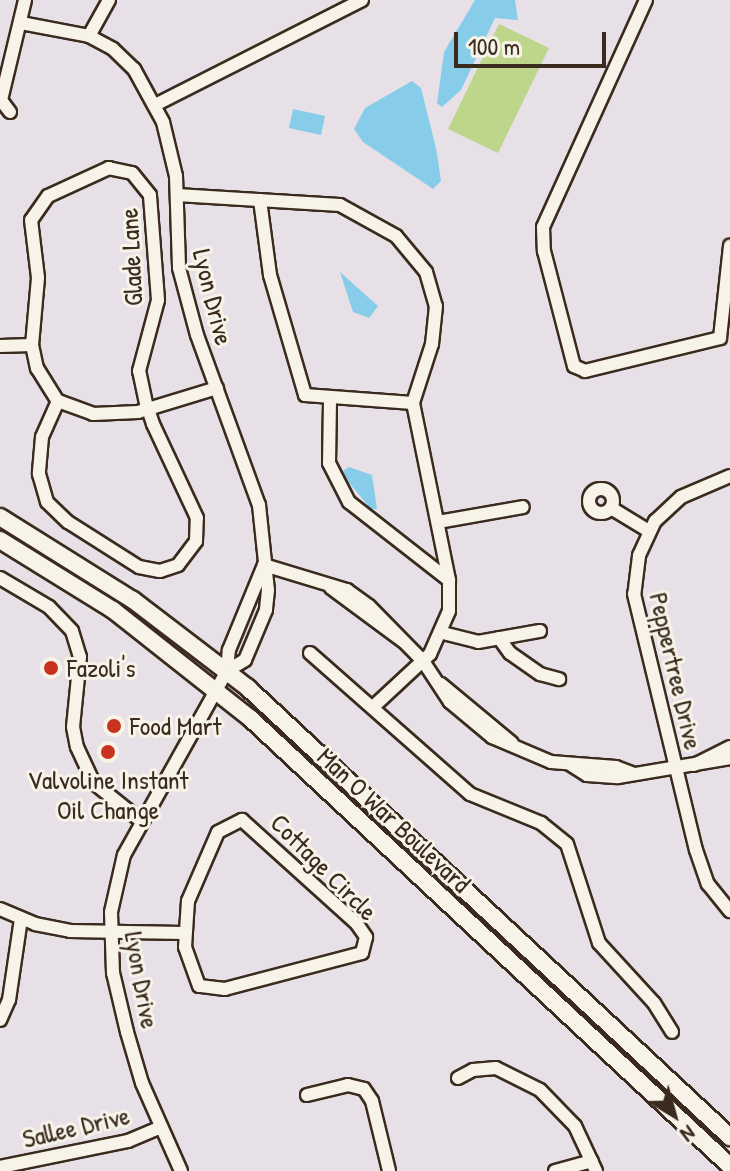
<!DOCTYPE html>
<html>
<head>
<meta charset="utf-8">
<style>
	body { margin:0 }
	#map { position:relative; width:730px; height:1171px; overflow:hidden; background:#e7e0e7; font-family:"Patrick Hand",sans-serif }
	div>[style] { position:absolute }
	.green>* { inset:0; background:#bed68c }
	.water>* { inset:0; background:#87cde9 }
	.roads { filter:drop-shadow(2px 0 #3b2a1e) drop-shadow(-2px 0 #3b2a1e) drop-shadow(0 2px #3b2a1e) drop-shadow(0 -2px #3b2a1e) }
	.minor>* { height:12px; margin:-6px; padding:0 6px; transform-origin:6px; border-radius:6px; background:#f7f3e8 }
	.minor>.ring { margin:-6px; padding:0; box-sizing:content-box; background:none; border:12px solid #f7f3e8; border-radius:50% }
	.major>* { height:16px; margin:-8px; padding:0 8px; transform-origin:8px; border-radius:8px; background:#f7f3e8 }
	.dots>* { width:22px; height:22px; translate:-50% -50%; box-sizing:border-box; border:4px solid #f7f3e8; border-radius:50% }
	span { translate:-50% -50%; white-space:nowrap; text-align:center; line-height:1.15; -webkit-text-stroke:6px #f7f3e8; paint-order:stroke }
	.street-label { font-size:26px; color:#3b2a1e }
	.poi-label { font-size:26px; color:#3b2a1e }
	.left { translate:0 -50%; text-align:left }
	.north { position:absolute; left:634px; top:1075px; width:80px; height:80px; -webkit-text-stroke:6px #f7f3e8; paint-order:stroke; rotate:143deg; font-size:22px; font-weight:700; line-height:32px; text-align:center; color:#3b2a1e }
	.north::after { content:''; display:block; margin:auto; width:28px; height:36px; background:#3b2a1e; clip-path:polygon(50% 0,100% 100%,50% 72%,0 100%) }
	.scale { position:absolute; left:454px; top:32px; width:152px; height:36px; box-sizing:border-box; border:4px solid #3b2a1e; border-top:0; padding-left:10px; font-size:24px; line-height:28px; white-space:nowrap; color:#3b2a1e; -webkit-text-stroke:6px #f7f3e8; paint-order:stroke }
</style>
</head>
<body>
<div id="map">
	<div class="green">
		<i style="clip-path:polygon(499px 24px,549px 48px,498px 153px,448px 129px)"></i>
	</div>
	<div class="water">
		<i style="clip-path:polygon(475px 0,515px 0,518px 20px,495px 18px,461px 90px,442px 107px,437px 103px,444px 52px)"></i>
		<i style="clip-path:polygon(412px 81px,421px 88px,436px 148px,441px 181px,433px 189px,363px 142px,354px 129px,365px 108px)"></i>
		<i style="clip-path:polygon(293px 109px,325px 116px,321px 135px,289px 128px)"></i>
		<i style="clip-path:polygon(340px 272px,378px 306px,369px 318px,353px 312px)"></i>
		<i style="clip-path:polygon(349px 467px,372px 475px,377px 509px,371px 509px,345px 478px,343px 471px)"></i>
	</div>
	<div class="roads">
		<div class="minor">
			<i style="left:646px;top:0;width:249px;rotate:114.4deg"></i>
			<i style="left:543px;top:227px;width:24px;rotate:88deg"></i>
			<i style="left:544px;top:251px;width:119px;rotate:75.4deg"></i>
			<i style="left:574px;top:366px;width:12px;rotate:24deg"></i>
			<i style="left:585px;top:371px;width:139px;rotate:-13.7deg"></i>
			<i style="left:720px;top:338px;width:93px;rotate:-83.8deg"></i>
			<i style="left:21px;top:23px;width:69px;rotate:10.8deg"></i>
			<i style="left:89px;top:36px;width:27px;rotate:28deg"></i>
			<i style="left:113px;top:49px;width:29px;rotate:44deg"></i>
			<i style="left:134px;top:69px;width:60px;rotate:61.3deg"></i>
			<i style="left:163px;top:122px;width:56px;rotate:76.5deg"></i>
			<i style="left:176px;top:176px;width:92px;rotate:88.1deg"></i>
			<i style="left:179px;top:268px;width:69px;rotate:75deg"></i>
			<i style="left:197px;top:335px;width:181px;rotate:70deg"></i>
			<i style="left:259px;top:505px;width:85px;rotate:84deg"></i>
			<i style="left:268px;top:590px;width:20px;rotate:96deg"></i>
			<i style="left:266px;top:610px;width:54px;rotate:112.8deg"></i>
			<i style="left:245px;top:660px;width:21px;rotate:149deg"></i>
			<i style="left:89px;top:36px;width:41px;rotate:-60.9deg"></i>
			<i style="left:155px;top:105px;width:232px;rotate:-26.9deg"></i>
			<i style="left:10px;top:112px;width:15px;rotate:-127deg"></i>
			<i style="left:1px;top:100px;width:103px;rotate:-76.5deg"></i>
			<i style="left:177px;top:195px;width:163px;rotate:3.5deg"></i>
			<i style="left:340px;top:205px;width:64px;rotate:29deg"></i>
			<i style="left:396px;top:236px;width:47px;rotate:50.2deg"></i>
			<i style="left:426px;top:272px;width:35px;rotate:74deg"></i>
			<i style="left:436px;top:306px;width:38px;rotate:96deg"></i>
			<i style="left:432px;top:344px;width:62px;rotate:107.9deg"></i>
			<i style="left:260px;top:200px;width:76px;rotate:82.4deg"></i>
			<i style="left:270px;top:275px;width:125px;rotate:73.7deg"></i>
			<i style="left:305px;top:395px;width:108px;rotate:4.2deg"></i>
			<i style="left:0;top:346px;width:32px;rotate:-2deg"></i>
			<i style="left:58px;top:401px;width:39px;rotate:114deg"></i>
			<i style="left:42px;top:437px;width:37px;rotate:95deg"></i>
			<i style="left:39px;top:474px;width:29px;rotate:74deg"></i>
			<i style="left:47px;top:502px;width:29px;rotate:44deg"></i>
			<i style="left:68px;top:522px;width:84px;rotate:32.4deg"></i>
			<i style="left:139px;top:567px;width:21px;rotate:11deg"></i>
			<i style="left:160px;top:571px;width:19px;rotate:-18deg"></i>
			<i style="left:178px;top:565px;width:30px;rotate:-53deg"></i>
			<i style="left:196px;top:541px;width:23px;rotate:-88deg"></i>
			<i style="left:197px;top:518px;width:104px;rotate:-115.1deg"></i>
			<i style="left:153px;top:424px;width:16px;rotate:-108deg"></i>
			<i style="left:148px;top:409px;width:1px;rotate:-135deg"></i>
			<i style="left:147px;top:408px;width:38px;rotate:-102deg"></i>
			<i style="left:139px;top:371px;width:73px;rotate:-75deg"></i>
			<i style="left:158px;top:300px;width:105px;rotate:-94.4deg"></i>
			<i style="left:150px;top:195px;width:28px;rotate:-129deg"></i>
			<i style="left:132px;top:173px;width:24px;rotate:-168deg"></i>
			<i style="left:109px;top:168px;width:67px;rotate:155.3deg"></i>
			<i style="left:48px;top:196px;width:29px;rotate:125deg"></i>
			<i style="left:31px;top:220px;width:58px;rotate:83.1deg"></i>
			<i style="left:38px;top:278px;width:67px;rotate:95.1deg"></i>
			<i style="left:32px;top:345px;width:24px;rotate:78deg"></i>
			<i style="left:37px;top:368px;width:39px;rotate:58deg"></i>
			<i style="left:58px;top:401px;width:37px;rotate:20deg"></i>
			<i style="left:93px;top:414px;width:45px;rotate:-2.5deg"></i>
			<i style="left:138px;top:412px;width:10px;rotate:-17deg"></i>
			<i style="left:148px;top:409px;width:72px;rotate:-16.9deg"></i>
			<i style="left:330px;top:401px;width:62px;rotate:90.9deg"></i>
			<i style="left:329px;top:463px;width:44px;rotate:62.9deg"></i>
			<i style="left:349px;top:502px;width:127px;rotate:38deg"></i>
			<i style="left:730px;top:476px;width:53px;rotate:156.8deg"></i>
			<i style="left:681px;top:497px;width:35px;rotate:137deg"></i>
			<i style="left:655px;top:521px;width:38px;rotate:115deg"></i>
			<i style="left:639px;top:556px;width:38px;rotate:97deg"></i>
			<i style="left:634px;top:594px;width:263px;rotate:76.4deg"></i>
			<i style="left:696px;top:850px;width:36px;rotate:71deg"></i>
			<i style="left:708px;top:884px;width:35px;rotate:51deg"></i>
			<i class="ring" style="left:589px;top:489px;width:12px;height:12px"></i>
			<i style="left:611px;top:508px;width:44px;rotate:31.2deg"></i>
			<i style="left:438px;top:522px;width:86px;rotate:-10deg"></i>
			<i style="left:264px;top:565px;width:87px;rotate:16.8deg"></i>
			<i style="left:347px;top:590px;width:27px;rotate:36deg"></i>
			<i style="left:369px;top:606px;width:77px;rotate:45.5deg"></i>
			<i style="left:423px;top:661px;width:49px;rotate:56.6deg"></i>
			<i style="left:450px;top:702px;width:55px;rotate:39.8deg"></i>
			<i style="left:492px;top:737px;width:64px;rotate:23deg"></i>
			<i style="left:551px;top:762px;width:65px;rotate:4.4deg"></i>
			<i style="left:616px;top:767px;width:17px;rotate:21deg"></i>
			<i style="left:0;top:578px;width:57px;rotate:30.6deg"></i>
			<i style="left:49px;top:607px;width:33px;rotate:46deg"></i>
			<i style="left:72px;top:631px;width:27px;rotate:73deg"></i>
			<i style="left:80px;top:657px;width:70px;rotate:95.7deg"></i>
			<i style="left:73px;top:727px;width:20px;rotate:79deg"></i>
			<i style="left:77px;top:747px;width:40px;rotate:65deg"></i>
			<i style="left:94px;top:783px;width:59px;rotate:38.8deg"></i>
			<i style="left:331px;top:588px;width:89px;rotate:36.4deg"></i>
			<i style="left:443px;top:633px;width:36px;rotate:14deg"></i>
			<i style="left:478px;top:642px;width:63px;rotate:-10.1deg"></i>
			<i style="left:499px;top:638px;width:19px;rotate:54deg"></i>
			<i style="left:510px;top:653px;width:37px;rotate:35deg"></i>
			<i style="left:540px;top:674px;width:20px;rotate:15deg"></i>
			<i style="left:310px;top:653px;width:213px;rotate:41.4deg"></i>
			<i style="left:470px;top:794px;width:77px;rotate:22.2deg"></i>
			<i style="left:541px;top:823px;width:33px;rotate:39deg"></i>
			<i style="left:567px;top:844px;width:104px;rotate:72.1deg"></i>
			<i style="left:599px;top:943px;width:81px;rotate:47.5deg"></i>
			<i style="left:654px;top:1003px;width:34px;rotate:58deg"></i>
			<i style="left:441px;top:684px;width:92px;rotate:39.7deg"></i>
			<i style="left:373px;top:707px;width:78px;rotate:-42.9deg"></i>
			<i style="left:430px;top:654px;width:47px;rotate:-66.2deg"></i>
			<i style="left:449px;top:611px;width:31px;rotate:-90deg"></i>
			<i style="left:449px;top:580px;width:181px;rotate:-101.5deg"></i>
			<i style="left:571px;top:765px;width:19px;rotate:32deg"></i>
			<i style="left:587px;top:775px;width:31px;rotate:4deg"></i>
			<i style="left:618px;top:777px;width:114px;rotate:-9.6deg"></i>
			<i style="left:694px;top:765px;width:40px;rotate:-26.6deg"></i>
			<i style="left:242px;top:820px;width:155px;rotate:42.1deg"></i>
			<i style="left:357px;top:924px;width:16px;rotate:55deg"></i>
			<i style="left:366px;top:937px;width:16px;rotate:104deg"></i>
			<i style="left:362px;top:953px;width:142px;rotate:165.3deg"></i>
			<i style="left:225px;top:989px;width:26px;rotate:-173deg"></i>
			<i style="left:199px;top:986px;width:41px;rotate:-109.7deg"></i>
			<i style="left:185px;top:947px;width:46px;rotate:-86.3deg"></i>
			<i style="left:188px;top:901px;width:75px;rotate:-66.5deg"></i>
			<i style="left:218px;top:832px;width:27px;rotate:-27deg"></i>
			<i style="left:0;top:909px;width:38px;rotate:23deg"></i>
			<i style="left:35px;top:924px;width:36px;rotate:11deg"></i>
			<i style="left:70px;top:931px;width:114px;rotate:1deg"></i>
			<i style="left:0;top:1020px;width:22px;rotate:-66deg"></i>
			<i style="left:9px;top:1000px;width:82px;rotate:-81.6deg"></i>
			<i style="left:458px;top:1078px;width:17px;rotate:-28deg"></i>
			<i style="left:473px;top:1070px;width:23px;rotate:-5deg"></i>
			<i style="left:496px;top:1068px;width:49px;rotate:26.6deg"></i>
			<i style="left:540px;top:1090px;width:50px;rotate:45.8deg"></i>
			<i style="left:575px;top:1126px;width:50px;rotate:65deg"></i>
			<i style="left:307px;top:1095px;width:42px;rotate:-13.7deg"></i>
			<i style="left:348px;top:1085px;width:16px;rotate:14deg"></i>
			<i style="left:364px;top:1089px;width:14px;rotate:56deg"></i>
			<i style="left:372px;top:1101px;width:72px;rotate:76.3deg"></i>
			<i style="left:0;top:1167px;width:131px;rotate:-11.5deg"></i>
			<i style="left:128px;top:1141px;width:36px;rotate:-23deg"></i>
			<i style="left:181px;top:1171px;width:96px;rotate:-113.9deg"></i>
			<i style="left:142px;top:1083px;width:53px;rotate:-106.4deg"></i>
			<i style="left:127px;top:1032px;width:61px;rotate:-103.3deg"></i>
			<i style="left:113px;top:973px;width:61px;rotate:-91.9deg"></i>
			<i style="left:111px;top:912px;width:58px;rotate:-77.2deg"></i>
			<i style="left:124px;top:855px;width:211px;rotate:-60.8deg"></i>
			<i style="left:227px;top:671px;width:21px;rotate:-85deg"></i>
			<i style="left:229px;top:650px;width:92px;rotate:-67.6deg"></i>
			<i style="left:555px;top:1171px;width:38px;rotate:-15deg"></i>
		</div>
		<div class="major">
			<i style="left:0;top:517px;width:157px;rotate:32deg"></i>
			<i style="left:133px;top:600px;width:145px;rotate:37.4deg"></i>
			<i style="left:248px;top:688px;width:659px;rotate:42.97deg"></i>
			<i style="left:0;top:540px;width:133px;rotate:31.8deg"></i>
			<i style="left:113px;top:610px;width:176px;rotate:38.3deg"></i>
			<i style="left:251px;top:719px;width:655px;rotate:43.02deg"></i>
		</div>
	</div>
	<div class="dots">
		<i style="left:51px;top:668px;background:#c8321e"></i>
		<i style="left:114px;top:726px;background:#c8321e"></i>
		<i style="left:108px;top:752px;background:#c8321e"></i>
	</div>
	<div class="street-label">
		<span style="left:131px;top:257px;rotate:-93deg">Glade Lane</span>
		<span style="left:213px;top:297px;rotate:76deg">Lyon Drive</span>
		<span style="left:676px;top:671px;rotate:77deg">Peppertree Drive</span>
		<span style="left:394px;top:820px;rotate:43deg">Man O War Boulevard</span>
		<span style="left:324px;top:867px;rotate:45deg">Cottage Circle</span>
		<span style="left:142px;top:980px;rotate:80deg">Lyon Drive</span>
		<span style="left:76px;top:1127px;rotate:-13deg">Sallee Drive</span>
	</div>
	<div class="poi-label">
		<span class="left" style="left:67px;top:668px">Fazoli's</span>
		<span class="left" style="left:130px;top:726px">Food Mart</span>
		<span style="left:108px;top:795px">Valvoline Instant<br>Oil Change</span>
	</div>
	<div class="north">N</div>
	<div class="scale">100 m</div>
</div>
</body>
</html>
